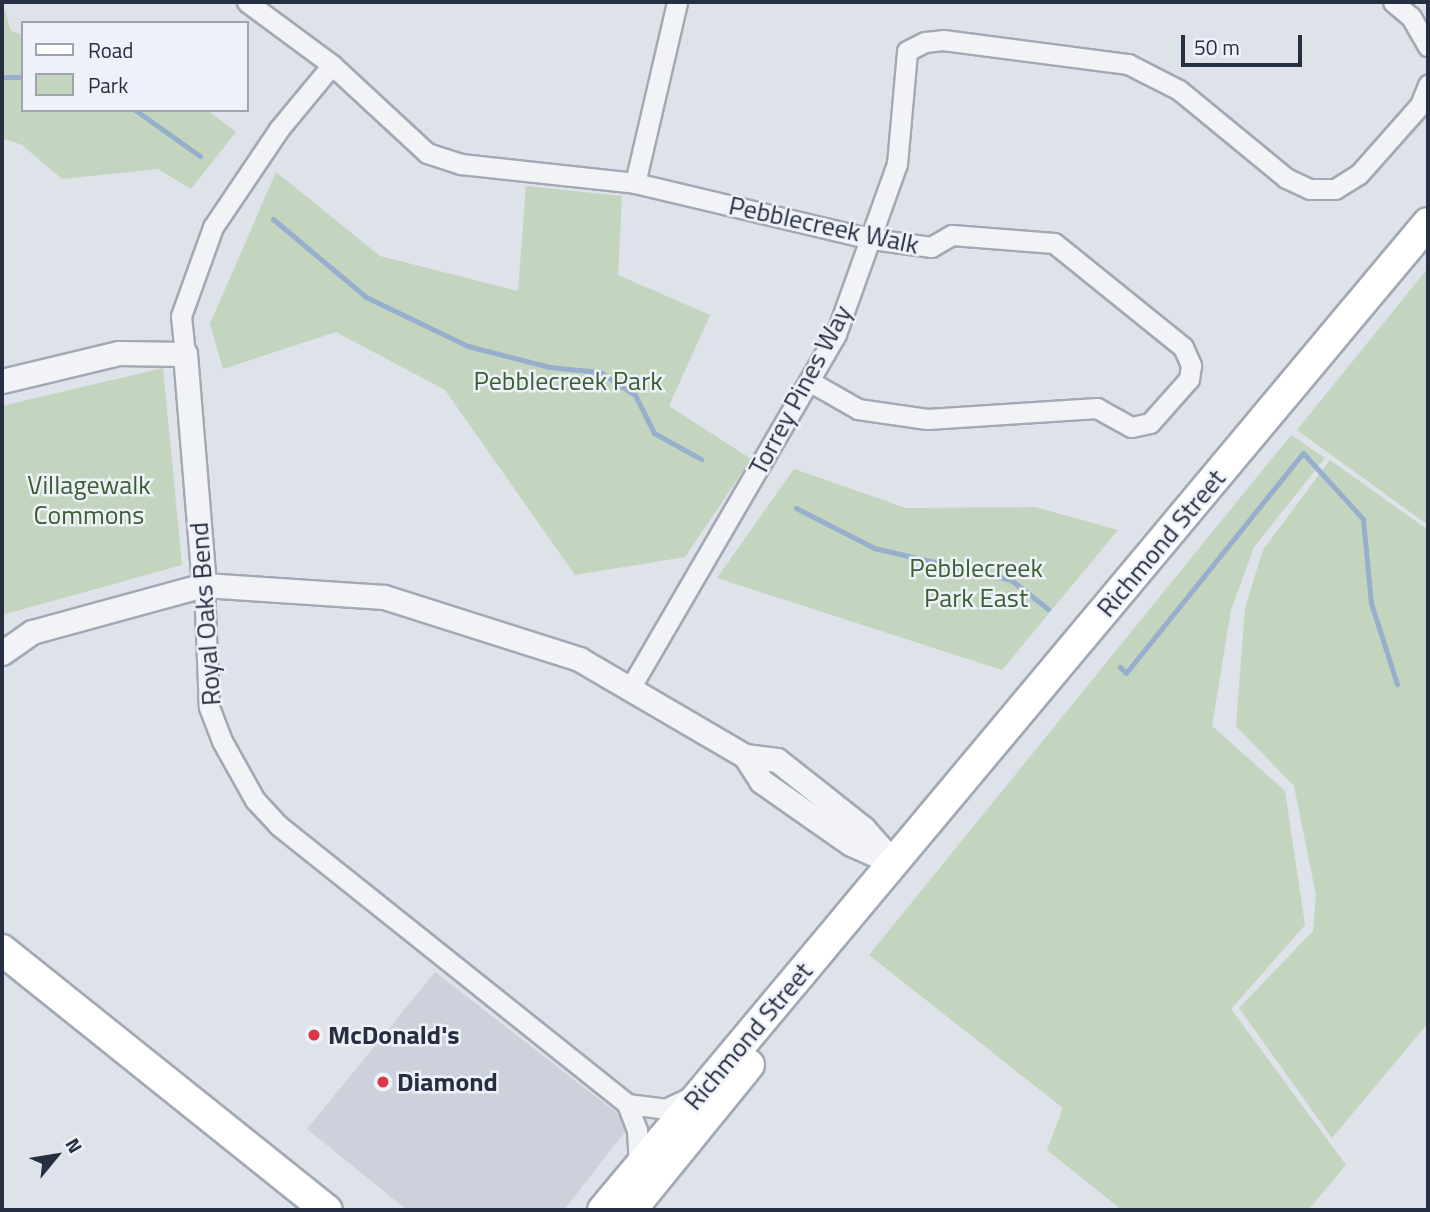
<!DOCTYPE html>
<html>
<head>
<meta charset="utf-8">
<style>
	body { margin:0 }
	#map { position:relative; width:1430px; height:1212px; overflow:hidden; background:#dee2e9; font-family:"Titillium Web",sans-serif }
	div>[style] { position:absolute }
	.built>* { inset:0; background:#ccd1dc }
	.green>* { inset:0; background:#c3d4bf }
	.stream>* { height:5px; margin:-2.5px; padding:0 2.5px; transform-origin:2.5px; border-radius:2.5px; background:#96afcd }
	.roads { filter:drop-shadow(2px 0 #a3a9b4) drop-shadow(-2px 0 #a3a9b4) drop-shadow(0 2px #a3a9b4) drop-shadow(0 -2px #a3a9b4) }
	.minor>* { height:19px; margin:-9.5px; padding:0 9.5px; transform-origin:9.5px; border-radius:9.5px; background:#f1f3f7 }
	.tertiary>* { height:23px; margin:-11.5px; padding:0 11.5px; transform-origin:11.5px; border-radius:11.5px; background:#f1f3f7 }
	.primary>* { height:30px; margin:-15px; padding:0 15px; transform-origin:15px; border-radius:15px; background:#fff }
	.dots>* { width:19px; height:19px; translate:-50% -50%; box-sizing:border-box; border:4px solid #eef1f7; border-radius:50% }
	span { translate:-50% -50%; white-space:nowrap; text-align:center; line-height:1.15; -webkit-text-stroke:5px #eef1f7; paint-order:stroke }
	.street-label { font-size:26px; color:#262f42 }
	.park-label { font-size:26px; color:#395f32 }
	.poi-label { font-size:26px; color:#262f42; font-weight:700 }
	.left { translate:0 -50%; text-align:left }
	.frame { position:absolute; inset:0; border:4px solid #262f42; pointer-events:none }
	.legend { position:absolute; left:21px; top:21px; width:228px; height:91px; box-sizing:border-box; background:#eef1f7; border:2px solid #9ea3af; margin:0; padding:9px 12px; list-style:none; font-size:21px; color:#262f42 }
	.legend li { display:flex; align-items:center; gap:14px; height:35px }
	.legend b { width:35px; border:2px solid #9ea3af }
	.north { position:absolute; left:21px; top:1121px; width:70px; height:70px; -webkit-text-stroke:5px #eef1f7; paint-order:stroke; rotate:60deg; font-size:19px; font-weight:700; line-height:28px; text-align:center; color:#262f42 }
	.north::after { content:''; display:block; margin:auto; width:24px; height:32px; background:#262f42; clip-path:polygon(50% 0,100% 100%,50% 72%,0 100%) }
	.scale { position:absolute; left:1181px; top:35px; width:121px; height:32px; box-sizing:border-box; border:4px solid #262f42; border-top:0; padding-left:9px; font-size:21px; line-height:24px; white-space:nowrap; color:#262f42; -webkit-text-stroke:5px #eef1f7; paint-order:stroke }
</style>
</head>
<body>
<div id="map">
	<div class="built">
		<i style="clip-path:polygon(435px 972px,631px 1124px,564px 1210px,407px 1210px,307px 1129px)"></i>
	</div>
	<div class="green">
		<i style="clip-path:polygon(2px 2px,11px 31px,23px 35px,23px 110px,207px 110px,236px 132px,191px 189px,158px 169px,62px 179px,22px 145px,2px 138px)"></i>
		<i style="clip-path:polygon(276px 172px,380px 256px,518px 291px,526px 186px,622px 196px,618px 275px,710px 315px,669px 406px,751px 459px,685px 557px,575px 575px,445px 390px,336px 332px,223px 369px,210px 324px)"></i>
		<i style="clip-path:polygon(1428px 268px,1428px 525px,1297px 430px)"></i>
		<i style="clip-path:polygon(163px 368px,182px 565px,2px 615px,2px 406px)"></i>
		<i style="clip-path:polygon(1291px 435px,1325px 458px,1254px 547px,1231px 610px,1212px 726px,1285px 791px,1305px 925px,1231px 1009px,1346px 1165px,1308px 1210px,1122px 1210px,1047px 1150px,1063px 1108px,869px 955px)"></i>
		<i style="clip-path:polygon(1330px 460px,1428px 530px,1428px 1023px,1332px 1138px,1239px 1008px,1313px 931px,1316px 895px,1294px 786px,1236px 726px,1245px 608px,1263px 550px)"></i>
		<i style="clip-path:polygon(794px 469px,906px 508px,1035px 507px,1118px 530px,1002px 670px,717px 578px)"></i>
	</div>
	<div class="stream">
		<i style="left:2px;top:77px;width:21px"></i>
		<i style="left:135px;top:110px;width:80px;rotate:35.3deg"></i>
		<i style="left:273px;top:219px;width:121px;rotate:40deg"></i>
		<i style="left:366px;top:297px;width:113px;rotate:25.7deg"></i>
		<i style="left:468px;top:346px;width:84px;rotate:14.5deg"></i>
		<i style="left:549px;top:367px;width:51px;rotate:5.6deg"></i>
		<i style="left:600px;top:372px;width:42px;rotate:33.3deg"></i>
		<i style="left:635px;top:395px;width:42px;rotate:63.4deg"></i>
		<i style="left:654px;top:433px;width:54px;rotate:29deg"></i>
		<i style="left:796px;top:508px;width:88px;rotate:27.1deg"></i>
		<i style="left:874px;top:548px;width:141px;rotate:13.1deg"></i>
		<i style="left:1011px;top:580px;width:47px;rotate:38.1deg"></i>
		<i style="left:1120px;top:667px;width:8px;rotate:45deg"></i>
		<i style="left:1126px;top:673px;width:282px;rotate:-51.2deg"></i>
		<i style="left:1303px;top:453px;width:89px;rotate:47.7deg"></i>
		<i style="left:1363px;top:519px;width:84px;rotate:84.6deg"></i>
		<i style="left:1371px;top:603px;width:85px;rotate:72.2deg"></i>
	</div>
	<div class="roads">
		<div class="minor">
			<i style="left:247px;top:2px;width:106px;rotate:36.5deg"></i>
			<i style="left:332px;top:65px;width:129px;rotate:42.8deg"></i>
			<i style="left:427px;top:153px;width:36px;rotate:18deg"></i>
			<i style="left:461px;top:164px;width:175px;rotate:6.2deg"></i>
			<i style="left:635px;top:183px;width:244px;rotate:13.3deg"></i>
			<i style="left:872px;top:239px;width:60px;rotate:7.7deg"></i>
			<i style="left:931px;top:247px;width:24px;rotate:-30deg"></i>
			<i style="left:952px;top:235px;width:102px;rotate:4.5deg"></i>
			<i style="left:1054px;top:243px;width:166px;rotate:38.9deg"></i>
			<i style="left:1183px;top:347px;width:20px;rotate:66deg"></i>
			<i style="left:1191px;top:365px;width:14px;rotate:98deg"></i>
			<i style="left:1189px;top:379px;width:59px;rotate:131.6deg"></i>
			<i style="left:1150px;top:423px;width:19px;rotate:168deg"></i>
			<i style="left:1131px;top:427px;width:39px;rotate:-151deg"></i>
			<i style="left:1097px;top:408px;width:170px;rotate:176.3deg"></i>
			<i style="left:927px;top:419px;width:70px;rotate:-171.8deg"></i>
			<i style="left:858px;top:409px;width:56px;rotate:-150.3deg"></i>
			<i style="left:1393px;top:2px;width:23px;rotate:40deg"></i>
			<i style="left:1411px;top:17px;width:34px;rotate:60deg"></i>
			<i style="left:635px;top:183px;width:186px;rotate:-76.9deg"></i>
			<i style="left:185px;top:354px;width:38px;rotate:-96deg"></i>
			<i style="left:181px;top:316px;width:95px;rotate:-70.2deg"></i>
			<i style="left:213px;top:227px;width:118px;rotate:-56deg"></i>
			<i style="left:279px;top:129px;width:83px;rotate:-50.4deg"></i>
			<i style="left:204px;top:585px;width:122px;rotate:87.7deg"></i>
			<i style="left:209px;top:707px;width:36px;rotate:69deg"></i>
			<i style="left:222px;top:741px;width:68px;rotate:60.8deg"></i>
			<i style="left:255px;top:800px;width:34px;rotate:47deg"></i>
			<i style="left:278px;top:825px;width:447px;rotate:38.6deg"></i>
			<i style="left:627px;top:1104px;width:38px;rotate:7deg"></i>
			<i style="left:665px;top:1109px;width:31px;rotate:-25deg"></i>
			<i style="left:629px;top:690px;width:412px;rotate:-59.8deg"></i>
			<i style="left:836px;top:334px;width:181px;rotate:-70.3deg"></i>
			<i style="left:897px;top:164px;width:113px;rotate:-84.9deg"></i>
			<i style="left:907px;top:51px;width:20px;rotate:-27deg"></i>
			<i style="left:925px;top:42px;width:18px;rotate:-6deg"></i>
			<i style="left:943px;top:40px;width:187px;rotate:7.4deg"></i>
			<i style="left:1128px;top:64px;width:57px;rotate:27deg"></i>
			<i style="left:1179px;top:90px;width:139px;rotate:39.4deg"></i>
			<i style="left:1286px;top:178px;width:26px;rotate:25deg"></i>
			<i style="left:1310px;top:189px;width:25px"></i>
			<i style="left:1335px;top:189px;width:28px;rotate:-32deg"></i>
			<i style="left:1359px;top:174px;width:92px;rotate:-48.5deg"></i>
			<i style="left:1420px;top:105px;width:22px;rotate:-68deg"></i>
			<i style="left:627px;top:1104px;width:28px;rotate:69deg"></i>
			<i style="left:637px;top:1130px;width:37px;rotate:87deg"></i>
		</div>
		<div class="tertiary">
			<i style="left:2px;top:381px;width:120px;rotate:-13.5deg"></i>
			<i style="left:119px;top:353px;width:66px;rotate:0.9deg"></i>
			<i style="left:185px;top:354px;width:232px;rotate:85.3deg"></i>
			<i style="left:2px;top:653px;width:37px;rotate:-35deg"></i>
			<i style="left:32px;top:632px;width:178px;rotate:-15.3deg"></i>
			<i style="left:204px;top:585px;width:180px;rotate:3.8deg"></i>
			<i style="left:384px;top:597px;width:205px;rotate:17.6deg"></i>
			<i style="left:579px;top:659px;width:192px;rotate:30.3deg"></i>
			<i style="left:745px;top:756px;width:32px;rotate:7deg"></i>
			<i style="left:777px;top:760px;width:110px;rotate:38.3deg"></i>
			<i style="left:863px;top:828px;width:48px;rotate:48.4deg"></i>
			<i style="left:745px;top:756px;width:30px;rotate:57deg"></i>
			<i style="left:761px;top:781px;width:110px;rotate:35deg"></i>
			<i style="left:851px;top:844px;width:39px;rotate:24deg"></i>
		</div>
		<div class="primary">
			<i style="left:2px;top:950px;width:416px;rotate:38.7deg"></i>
			<i style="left:603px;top:1210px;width:1286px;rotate:-50.11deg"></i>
			<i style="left:631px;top:1210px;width:187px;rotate:-50.9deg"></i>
		</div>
	</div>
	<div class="dots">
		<i style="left:314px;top:1035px;background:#db364a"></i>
		<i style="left:383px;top:1082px;background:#db364a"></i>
	</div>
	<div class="street-label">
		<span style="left:824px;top:225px;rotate:12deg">Pebblecreek Walk</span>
		<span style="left:800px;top:390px;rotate:-62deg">Torrey Pines Way</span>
		<span style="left:1161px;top:543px;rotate:-50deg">Richmond Street</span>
		<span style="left:205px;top:614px;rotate:-94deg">Royal Oaks Bend</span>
		<span style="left:748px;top:1036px;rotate:-50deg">Richmond Street</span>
	</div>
	<div class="park-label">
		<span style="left:568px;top:381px">Pebblecreek Park</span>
		<span style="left:89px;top:500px">Villagewalk<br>Commons</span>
		<span style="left:976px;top:583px">Pebblecreek<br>Park East</span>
	</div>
	<div class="poi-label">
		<span class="left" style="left:328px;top:1035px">McDonald's</span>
		<span class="left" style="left:397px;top:1082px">Diamond</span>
	</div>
	<div class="frame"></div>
	<ul class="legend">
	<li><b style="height:9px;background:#fff"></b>Road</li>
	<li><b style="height:19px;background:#c3d4bf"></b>Park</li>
	</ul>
	<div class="north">N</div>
	<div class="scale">50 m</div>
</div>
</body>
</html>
